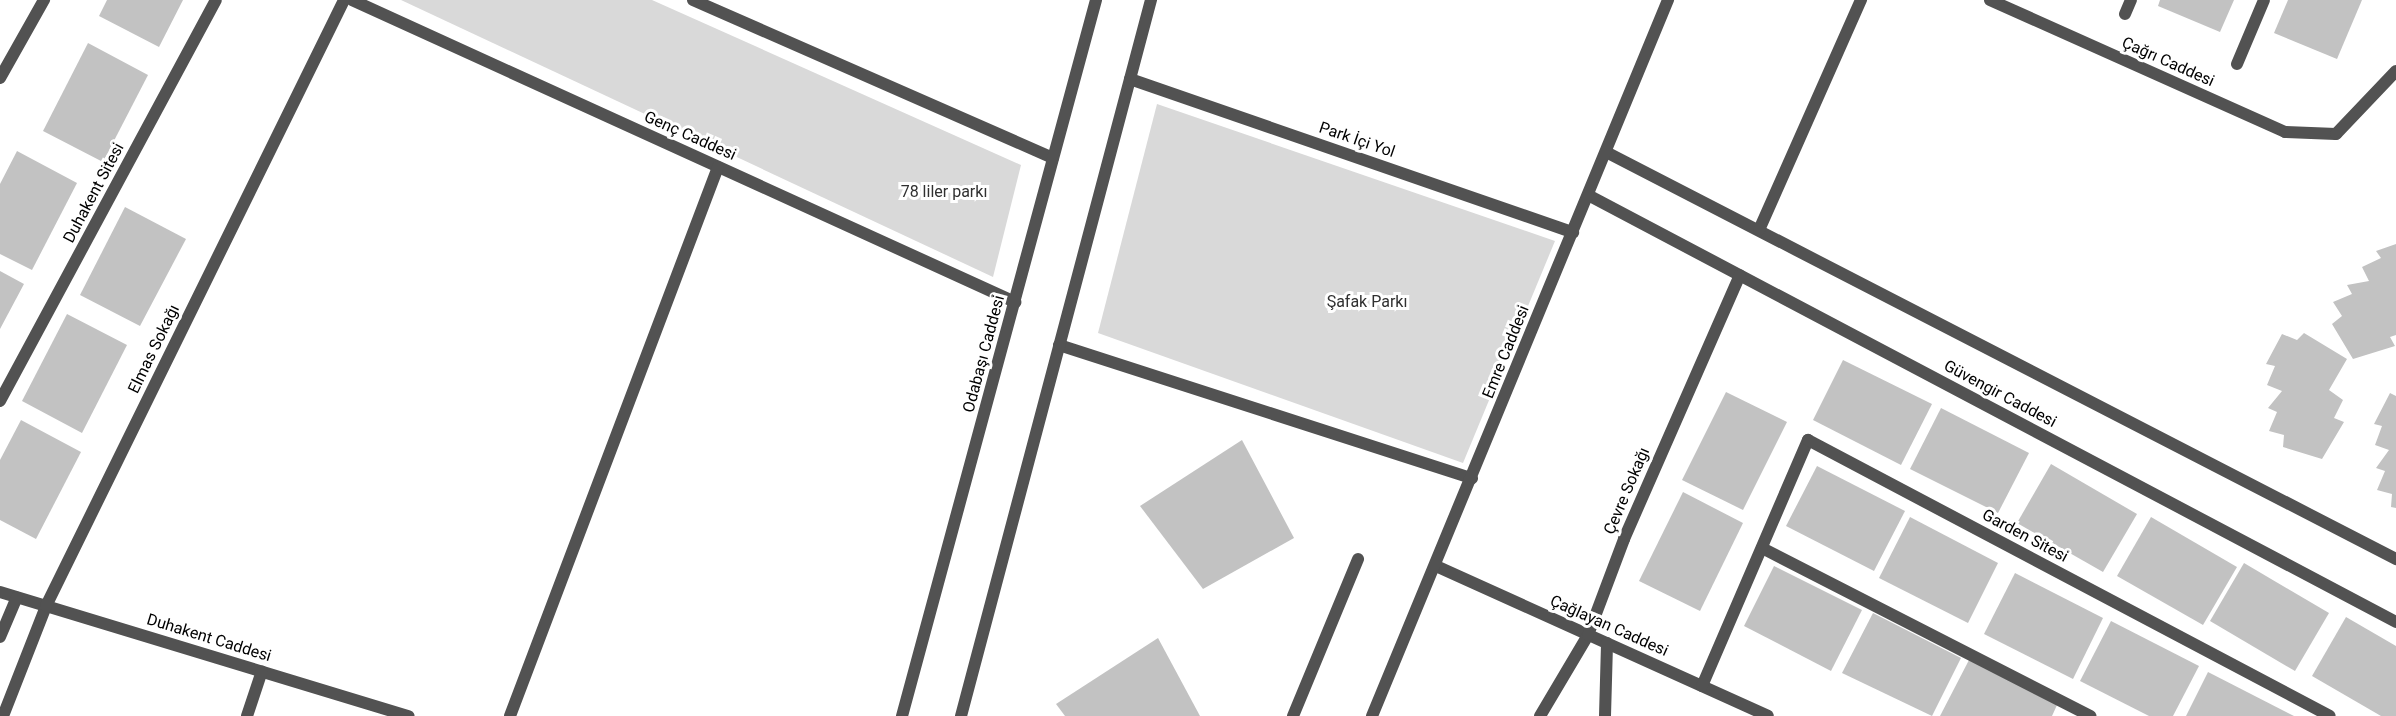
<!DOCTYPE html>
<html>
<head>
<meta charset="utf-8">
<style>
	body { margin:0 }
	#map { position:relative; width:2396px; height:716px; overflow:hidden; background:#fff; font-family:Roboto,sans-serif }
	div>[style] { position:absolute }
	.green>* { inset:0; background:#d9d9d9 }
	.building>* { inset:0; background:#c2c2c2 }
	.street>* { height:12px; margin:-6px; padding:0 6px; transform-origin:6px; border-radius:6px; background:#525252 }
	span { translate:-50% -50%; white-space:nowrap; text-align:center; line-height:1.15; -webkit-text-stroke:6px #fff; paint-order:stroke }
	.street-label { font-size:16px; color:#000 }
	.park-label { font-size:16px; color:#303030 }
</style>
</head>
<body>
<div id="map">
	<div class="green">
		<i style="clip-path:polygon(401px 0,652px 0,1021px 165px,993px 277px)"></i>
		<i style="clip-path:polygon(1157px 104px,1555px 241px,1463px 463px,1098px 333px)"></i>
	</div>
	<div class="building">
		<i style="clip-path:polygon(107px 0,183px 0,159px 47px,99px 16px)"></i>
		<i style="clip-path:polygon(2160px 0,2234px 0,2220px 32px,2158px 6px)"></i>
		<i style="clip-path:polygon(2288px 0,2362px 0,2337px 59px,2274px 33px)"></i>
		<i style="clip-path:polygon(88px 43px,148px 75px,103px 162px,43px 131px)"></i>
		<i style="clip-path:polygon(17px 151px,77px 183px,32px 270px,0 254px,0 184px)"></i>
		<i style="clip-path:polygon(125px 207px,186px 239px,140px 326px,80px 295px)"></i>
		<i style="clip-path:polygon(2396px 244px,2396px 335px,2390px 337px,2395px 346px,2353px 359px,2332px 324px,2342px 316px,2333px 302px,2352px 294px,2347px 285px,2369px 281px,2362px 267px,2381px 258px,2376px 251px)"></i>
		<i style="clip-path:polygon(0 271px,24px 284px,0 329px)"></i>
		<i style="clip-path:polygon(67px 314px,127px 345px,82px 433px,22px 401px)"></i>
		<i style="clip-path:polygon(2304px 333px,2347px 359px,2329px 390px,2343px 400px,2334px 418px,2344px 422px,2322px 459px,2283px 447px,2284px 435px,2269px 431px,2277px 412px,2268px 408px,2282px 391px,2267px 385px,2275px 366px,2266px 364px,2282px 334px,2297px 340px)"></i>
		<i style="clip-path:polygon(1843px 360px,1932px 404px,1901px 465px,1813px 420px)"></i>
		<i style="clip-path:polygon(1726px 392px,1787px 422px,1743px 510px,1682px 480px)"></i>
		<i style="clip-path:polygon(2390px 393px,2396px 396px,2396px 508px,2391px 507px,2392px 494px,2377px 490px,2385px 471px,2376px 468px,2389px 450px,2375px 445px,2382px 426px,2374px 424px)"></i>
		<i style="clip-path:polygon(1941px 408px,2029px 453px,1998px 513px,1910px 469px)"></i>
		<i style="clip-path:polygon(21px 420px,81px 452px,36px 539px,0 520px,0 460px)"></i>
		<i style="clip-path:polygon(1242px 440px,1294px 538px,1203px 589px,1140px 506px)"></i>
		<i style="clip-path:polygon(2051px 464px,2137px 514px,2103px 572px,2017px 523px)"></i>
		<i style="clip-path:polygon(1817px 466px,1905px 511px,1874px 571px,1786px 526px)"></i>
		<i style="clip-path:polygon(1683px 492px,1743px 523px,1700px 611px,1639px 581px)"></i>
		<i style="clip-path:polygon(1910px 517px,1998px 563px,1968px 623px,1879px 578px)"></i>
		<i style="clip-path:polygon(2151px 517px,2237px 567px,2203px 625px,2117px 576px)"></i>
		<i style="clip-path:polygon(2244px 563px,2329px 613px,2295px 671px,2210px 621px)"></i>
		<i style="clip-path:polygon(1774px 566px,1862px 610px,1831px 671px,1744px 626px)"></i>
		<i style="clip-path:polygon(2015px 573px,2103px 618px,2073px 679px,1984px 634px)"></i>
		<i style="clip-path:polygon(1873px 613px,1961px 658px,1932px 716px,1842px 673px)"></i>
		<i style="clip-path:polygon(2346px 617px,2396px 646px,2396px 716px,2381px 716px,2312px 676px)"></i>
		<i style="clip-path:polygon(2111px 621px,2199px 666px,2173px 716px,2149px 716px,2080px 681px)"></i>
		<i style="clip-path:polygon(1158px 638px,1200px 716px,1065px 716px,1056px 704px)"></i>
		<i style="clip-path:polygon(1969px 660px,2057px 705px,2052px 716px,1940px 716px)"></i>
		<i style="clip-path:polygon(2208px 672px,2294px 716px,2186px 716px)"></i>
	</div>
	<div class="street">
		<i style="left:352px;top:0;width:729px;rotate:24.49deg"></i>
		<i style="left:693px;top:0;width:393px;rotate:23.7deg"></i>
		<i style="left:1990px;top:0;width:323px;rotate:24.1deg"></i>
		<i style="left:2285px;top:132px;width:51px;rotate:2.2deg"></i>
		<i style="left:2336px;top:134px;width:87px;rotate:-46.4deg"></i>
		<i style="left:2125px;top:14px;width:15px;rotate:-67deg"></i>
		<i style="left:2237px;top:64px;width:69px;rotate:-67.1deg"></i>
		<i style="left:0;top:78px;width:90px;rotate:-60.6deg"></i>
		<i style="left:1130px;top:79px;width:469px;rotate:19.1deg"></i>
		<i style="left:1606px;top:152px;width:889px;rotate:27.26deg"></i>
		<i style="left:1588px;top:195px;width:914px;rotate:27.85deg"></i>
		<i style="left:1759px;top:230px;width:252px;rotate:-66.1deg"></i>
		<i style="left:1059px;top:345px;width:434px;rotate:17.9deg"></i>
		<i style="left:0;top:401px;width:455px;rotate:-61.7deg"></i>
		<i style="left:1762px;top:548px;width:369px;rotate:27.1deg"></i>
		<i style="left:1436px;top:566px;width:364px;rotate:24.3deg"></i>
		<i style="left:0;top:592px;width:427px;rotate:16.9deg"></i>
		<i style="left:0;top:637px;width:43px;rotate:-67deg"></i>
		<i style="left:1702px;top:686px;width:268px;rotate:-66.7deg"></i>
		<i style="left:1808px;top:440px;width:590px;rotate:27.87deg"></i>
		<i style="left:3px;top:716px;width:118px;rotate:-68.6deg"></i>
		<i style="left:46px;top:606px;width:675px;rotate:-63.81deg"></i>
		<i style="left:247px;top:716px;width:47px;rotate:-71.6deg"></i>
		<i style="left:510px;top:716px;width:587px;rotate:-69.25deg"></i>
		<i style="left:902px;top:716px;width:742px;rotate:-74.84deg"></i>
		<i style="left:961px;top:716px;width:741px;rotate:-75.14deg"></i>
		<i style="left:1293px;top:716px;width:170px;rotate:-67.5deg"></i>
		<i style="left:1372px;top:716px;width:775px;rotate:-67.54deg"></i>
		<i style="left:1540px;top:716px;width:94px;rotate:-59.3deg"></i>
		<i style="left:1588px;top:635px;width:103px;rotate:-69.4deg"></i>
		<i style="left:1624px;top:539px;width:288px;rotate:-66.3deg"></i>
		<i style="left:1605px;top:716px;width:73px;rotate:-88.4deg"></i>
	</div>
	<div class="street-label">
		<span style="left:2168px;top:62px;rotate:24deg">Çağrı Caddesi</span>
		<span style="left:690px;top:136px;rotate:24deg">Genç Caddesi</span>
		<span style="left:1357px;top:140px;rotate:19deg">Park İçi Yol</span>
		<span style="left:94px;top:193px;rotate:-62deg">Duhakent Sitesi</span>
		<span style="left:154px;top:349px;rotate:-64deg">Elmas Sokağı</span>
		<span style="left:1506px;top:352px;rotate:-68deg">Emre Caddesi</span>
		<span style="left:984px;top:354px;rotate:-75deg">Odabaşı Caddesi</span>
		<span style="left:2000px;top:394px;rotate:28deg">Güvengir Caddesi</span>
		<span style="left:1627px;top:491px;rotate:-67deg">Çevre Sokağı</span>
		<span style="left:2025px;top:536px;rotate:28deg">Garden Sitesi</span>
		<span style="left:1609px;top:626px;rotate:24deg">Çağlayan Caddesi</span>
		<span style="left:209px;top:638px;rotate:17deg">Duhakent Caddesi</span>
	</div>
	<div class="park-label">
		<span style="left:944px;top:192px">78 liler parkı</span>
		<span style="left:1367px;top:302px">Şafak Parkı</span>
	</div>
</div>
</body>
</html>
